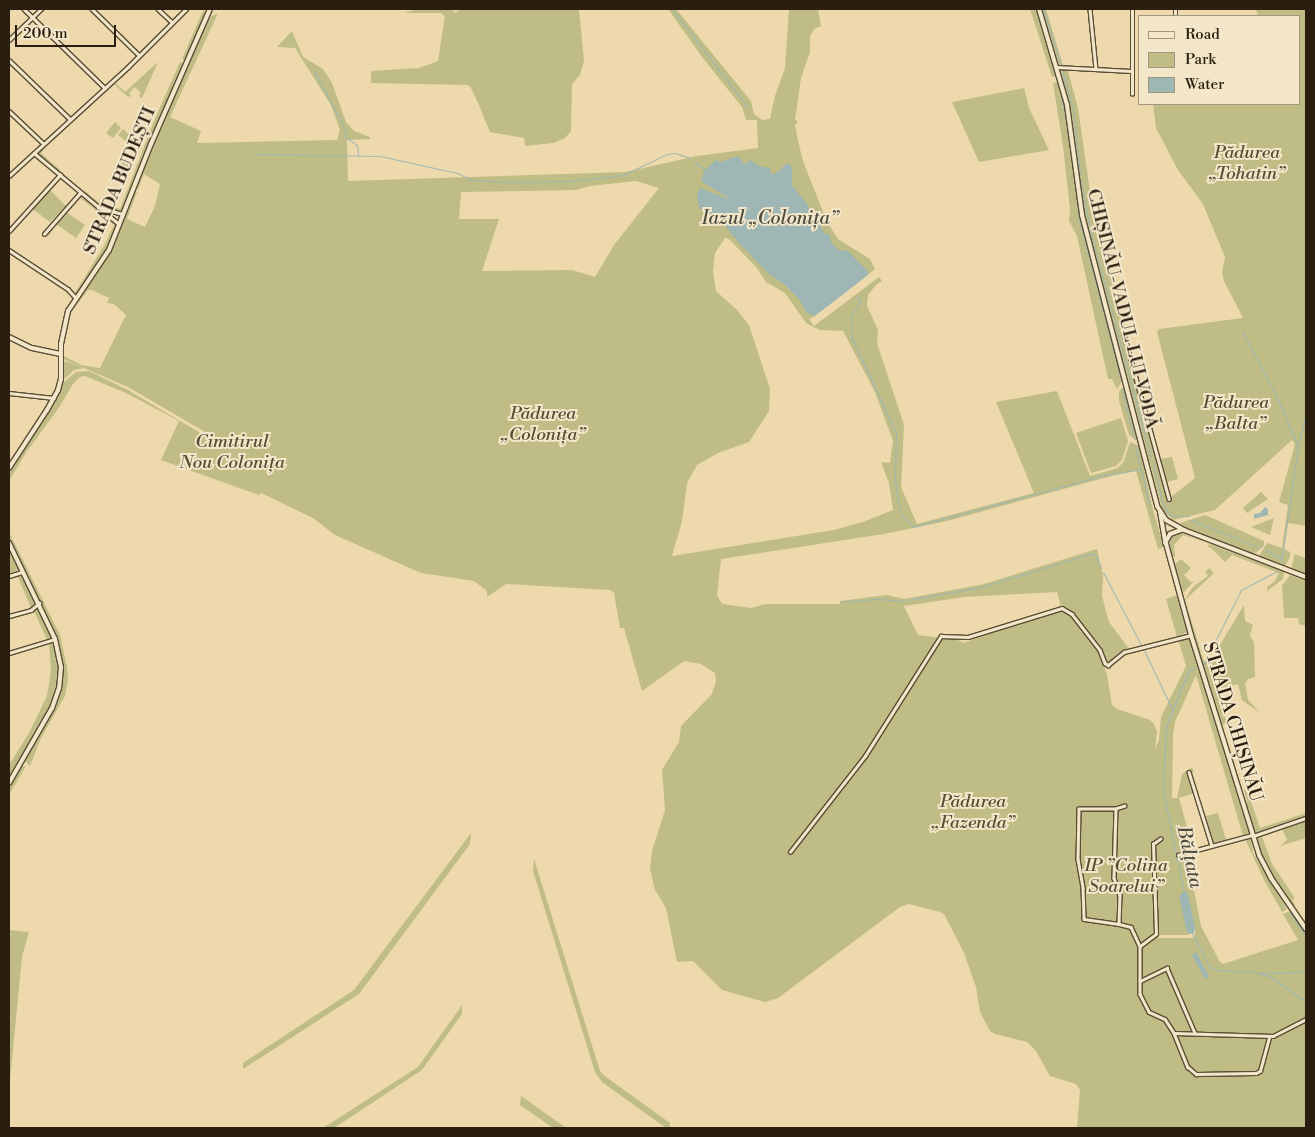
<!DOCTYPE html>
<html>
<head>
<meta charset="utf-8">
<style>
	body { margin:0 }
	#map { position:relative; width:1315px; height:1137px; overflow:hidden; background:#edd9ac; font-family:"Libre Bodoni",serif }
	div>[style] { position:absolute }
	.green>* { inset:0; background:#bfbd85 }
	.round { border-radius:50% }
	.water>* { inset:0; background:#9eb7b4 }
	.stream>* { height:1px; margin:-0.5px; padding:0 0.5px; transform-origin:0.5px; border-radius:0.5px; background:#9eb7b4 }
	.roads { filter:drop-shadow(1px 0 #5a4d36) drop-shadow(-1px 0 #5a4d36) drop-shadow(0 1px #5a4d36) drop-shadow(0 -1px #5a4d36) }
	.street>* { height:2.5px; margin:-1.25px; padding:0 1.25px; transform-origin:1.25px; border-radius:1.25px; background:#f3e6c9 }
	.secondary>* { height:4px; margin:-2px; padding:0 2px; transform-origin:2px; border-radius:2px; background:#f3e6c9 }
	span { translate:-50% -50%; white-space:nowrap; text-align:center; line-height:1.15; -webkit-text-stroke:4px #f3e6c9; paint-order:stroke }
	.park-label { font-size:18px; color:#564e32; font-style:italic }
	.street-label { font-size:18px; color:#291e0f }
	.water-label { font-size:19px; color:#4c4c41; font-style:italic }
	.frame { position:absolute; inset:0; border:10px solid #291e0f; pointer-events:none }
	.legend { position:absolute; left:1138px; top:15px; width:162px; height:90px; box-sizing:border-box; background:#f3e6c9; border:1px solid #a2967f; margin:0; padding:6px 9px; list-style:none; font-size:15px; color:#291e0f }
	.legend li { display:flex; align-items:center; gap:10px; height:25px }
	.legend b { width:25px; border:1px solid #a2967f }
	.scale { position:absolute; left:15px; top:25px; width:101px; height:22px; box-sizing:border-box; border:2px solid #291e0f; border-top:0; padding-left:6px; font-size:15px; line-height:18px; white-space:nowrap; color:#291e0f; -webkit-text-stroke:4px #f3e6c9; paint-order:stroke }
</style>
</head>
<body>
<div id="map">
	<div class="green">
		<i style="clip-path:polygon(417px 9px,451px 9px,456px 13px,460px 9px,579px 9px,584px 61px,580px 75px,572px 84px,571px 131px,565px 138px,553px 143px,525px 146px,524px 138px,490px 132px,478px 103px,470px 86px,467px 85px,371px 83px,371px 71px,419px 68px,438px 61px,445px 16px,441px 13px,404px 13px)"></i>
		<i style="clip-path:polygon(evenodd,668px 9px,676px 9px,751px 101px,754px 114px,762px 120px,770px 119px,775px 96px,785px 68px,789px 9px,818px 9px,821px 26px,814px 29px,810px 36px,810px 52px,801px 78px,795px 120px,798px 121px,795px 125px,799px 145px,803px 161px,827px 222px,838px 239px,870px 259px,875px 269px,868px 275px,858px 264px,792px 278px,815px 316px,809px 319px,814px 326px,879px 277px,882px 281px,876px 285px,868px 295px,867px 306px,878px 330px,877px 343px,904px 425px,901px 487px,917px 524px,1034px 493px,996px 402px,1057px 391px,1090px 476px,1118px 468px,1124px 461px,1130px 442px,1139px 446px,1153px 510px,1164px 547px,1158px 549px,1136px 471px,1115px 475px,947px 521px,884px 534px,721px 559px,717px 595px,722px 604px,751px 608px,766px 604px,840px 604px,840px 601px,887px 595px,904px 599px,984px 584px,1097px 549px,1103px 576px,1102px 596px,1109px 622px,1129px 649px,1109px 663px,1105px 661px,1101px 649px,1073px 613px,1061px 607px,1057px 592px,964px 597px,904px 606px,918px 635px,958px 640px,963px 643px,1053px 611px,1067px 610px,1099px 651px,1107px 675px,1112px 705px,1117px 709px,1150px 720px,1154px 724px,1157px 732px,1155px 749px,1159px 740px,1161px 717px,1186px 666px,1178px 639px,1190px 639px,1250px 833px,1243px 836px,1196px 675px,1175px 722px,1173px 735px,1172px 798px,1177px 798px,1182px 774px,1192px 767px,1194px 773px,1191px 774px,1194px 793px,1179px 798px,1193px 849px,1177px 853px,1178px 856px,1187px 854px,1201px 926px,1220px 962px,1223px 964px,1298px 940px,1283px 914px,1290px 911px,1306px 932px,1306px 1017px,1294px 1023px,1296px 1026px,1306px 1021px,1306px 1128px,1077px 1128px,1080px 1090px,1076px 1084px,1050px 1076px,1036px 1051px,1027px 1042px,995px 1034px,990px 1031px,980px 1012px,976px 987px,964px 953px,944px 914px,940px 912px,909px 904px,900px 907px,778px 998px,765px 1002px,722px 990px,693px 961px,677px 962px,666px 908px,655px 890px,650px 869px,652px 851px,665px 810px,662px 770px,679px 742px,681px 726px,712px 694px,716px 681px,715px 673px,701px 664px,684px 661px,642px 691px,624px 628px,620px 628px,614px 593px,610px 590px,506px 584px,487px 597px,487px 591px,474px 581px,421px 573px,335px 535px,313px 518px,261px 493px,259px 495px,161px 460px,179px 421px,126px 393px,85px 376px,80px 377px,73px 384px,58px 409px,27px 451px,9px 481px,11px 468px,46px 415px,63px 383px,76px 372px,89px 371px,128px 390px,202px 434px,210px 438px,212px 436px,128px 387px,63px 359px,63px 356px,64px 349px,64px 356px,81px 365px,100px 368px,126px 315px,114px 304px,107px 303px,109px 298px,92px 290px,88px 290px,72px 311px,71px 310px,110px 252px,134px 191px,137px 192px,127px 219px,145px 227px,155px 206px,160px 184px,144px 174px,138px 189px,135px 188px,207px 19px,218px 13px,170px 117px,201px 131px,197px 143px,337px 140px,340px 130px,331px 105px,295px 48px,277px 47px,292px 31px,303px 57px,323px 69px,332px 83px,346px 122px,354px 131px,370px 137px,370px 139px,347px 140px,348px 181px,626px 172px,697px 156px,758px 148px,757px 120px,746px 120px,742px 107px,702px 57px,668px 9px,636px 181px,659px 188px,614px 245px,595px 277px,572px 270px,482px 271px,499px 219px,459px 219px,461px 192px,576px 190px,590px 186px,636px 181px,668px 9px,725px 238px,729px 239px,757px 268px,766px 282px,785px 293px,806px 323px,820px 330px,843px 331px,875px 392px,893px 441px,890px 463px,881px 462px,889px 483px,893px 510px,863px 522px,834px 530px,672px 556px,682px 521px,687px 483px,697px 465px,718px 453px,749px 442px,769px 411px,770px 389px,749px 325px,737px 310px,716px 291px,713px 271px,715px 253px,725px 238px,668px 9px,1195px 928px,1195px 936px,1191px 938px,1158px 938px,1158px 935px,1188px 935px,1190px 934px,1186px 932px,1195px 928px)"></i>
		<i style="clip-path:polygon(1030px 9px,1037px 9px,1058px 76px,1052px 77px)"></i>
		<i style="clip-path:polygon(1042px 9px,1046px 9px,1063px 66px,1059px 65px)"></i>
		<i style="clip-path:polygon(1256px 9px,1306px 9px,1306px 526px,1288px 523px,1284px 549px,1290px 552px,1290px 557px,1285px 566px,1259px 556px,1267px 543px,1282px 548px,1288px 505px,1279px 502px,1295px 444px,1292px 440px,1215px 510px,1173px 520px,1162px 509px,1086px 221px,1080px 197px,1073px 124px,1061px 71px,1066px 68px,1068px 71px,1078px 108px,1096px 233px,1100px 233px,1160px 459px,1172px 457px,1178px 479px,1167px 482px,1171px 497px,1195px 478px,1157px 332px,1159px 329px,1243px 318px,1224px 281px,1222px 273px,1225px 257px,1203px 204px,1178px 170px,1156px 128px,1153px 104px,1299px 104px,1299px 16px,1258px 16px)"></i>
		<i style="clip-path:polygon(203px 11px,206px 12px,185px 60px,182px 59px)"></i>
		<i style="clip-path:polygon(183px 15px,184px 15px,134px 65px,133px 64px)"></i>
		<i style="clip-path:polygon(158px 62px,142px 98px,139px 96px,141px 93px,135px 87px,129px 93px,131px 96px,128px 97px,113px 83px,128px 69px,115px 83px,125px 92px)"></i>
		<i style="clip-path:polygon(180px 62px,184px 63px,149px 143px,123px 210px,120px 212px,97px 204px,83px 193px,85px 191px,98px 202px,120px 209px,154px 121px)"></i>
		<i style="clip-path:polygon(1060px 82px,1072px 146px,1079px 211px,1123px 379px,1117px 389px,1112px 379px,1108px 379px,1077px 236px,1069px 221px,1070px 209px,1063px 146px,1053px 83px)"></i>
		<i style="clip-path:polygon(1024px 88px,1029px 108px,1049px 150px,979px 162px,952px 102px)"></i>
		<i style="clip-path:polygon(115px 122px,121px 128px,113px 138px,106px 133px)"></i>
		<i style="clip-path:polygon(123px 129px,134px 139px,129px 144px,118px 135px)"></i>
		<i class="round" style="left:130.5px;top:140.5px;width:11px;height:11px"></i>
		<i style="clip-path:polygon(43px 146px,45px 148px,41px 153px,61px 171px,59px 173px,39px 156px,39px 150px)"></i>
		<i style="clip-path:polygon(124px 157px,131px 162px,121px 175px,114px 169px)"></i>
		<i style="clip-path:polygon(49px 189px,66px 206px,50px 222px,31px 208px)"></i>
		<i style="clip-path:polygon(80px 196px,117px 226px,102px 259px,76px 295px,75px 293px,104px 246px,114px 225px,79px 197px,66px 212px,85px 225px,76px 238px,56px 224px,48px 236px,46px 232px)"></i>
		<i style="clip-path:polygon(63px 361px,71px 363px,83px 368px,74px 370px,63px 380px)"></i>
		<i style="clip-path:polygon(1125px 386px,1137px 441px,1129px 435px,1119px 401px,1119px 391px)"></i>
		<i style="clip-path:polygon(1121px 418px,1128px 441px,1122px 460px,1116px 466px,1091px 473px,1076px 433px)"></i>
		<i style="clip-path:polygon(1261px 492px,1268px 499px,1247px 513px,1243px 508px)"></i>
		<i style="clip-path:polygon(1205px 515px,1264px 541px,1264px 546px,1254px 554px,1185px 527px,1180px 523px)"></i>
		<i style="clip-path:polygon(1274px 518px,1270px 535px,1251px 527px)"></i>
		<i style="clip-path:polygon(9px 532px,60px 635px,67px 667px,68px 681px,65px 696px,41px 738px,30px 766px,25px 761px,60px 693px,63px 672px,56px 638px,9px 540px)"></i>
		<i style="clip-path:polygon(1177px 532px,1181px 533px,1204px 542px,1183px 535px,1174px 545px,1175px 557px,1172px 556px,1169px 540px,1173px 534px)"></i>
		<i style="clip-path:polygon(1209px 544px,1284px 572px,1283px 579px,1267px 591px,1267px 587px,1275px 581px,1279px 573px,1232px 555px,1225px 562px,1210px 547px,1208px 548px)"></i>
		<i style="clip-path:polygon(9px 547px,20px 569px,9px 574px)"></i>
		<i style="clip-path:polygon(1306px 552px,1306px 574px,1292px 569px,1292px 564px,1295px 554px,1305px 558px)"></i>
		<i style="clip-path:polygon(1181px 559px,1191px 568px,1184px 575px,1191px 582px,1194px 581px,1184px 592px,1181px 590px,1174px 565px)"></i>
		<i style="clip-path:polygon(1209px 568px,1214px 573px,1185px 600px,1204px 662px,1212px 658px,1244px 605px,1245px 621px,1253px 625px,1250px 635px,1254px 643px,1255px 677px,1248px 679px,1245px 683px,1248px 700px,1260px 713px,1242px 700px,1238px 684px,1216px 689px,1227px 723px,1221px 725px,1184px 601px,1193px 587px,1208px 576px,1205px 572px)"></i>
		<i style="clip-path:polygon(22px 575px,36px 603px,31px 608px,18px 577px)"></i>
		<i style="clip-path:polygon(1290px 575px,1306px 581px,1306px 626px,1299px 624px,1298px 618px,1284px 618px,1282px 586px)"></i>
		<i style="clip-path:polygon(1177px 595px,1187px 632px,1177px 637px,1166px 599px)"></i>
		<i style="clip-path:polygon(39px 607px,53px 638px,47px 640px,34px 611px)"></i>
		<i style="clip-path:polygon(55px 643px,60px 675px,57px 689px,53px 702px,9px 780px,9px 765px,29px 733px,47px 696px,51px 670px,49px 644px)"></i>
		<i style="clip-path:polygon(26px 766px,13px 788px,9px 795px,9px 786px,21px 767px)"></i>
		<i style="clip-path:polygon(1247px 789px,1260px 828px,1306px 813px,1306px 817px,1256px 833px,1253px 831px,1245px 804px,1247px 802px,1244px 790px)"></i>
		<i style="clip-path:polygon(1218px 813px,1226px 840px,1213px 843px,1206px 816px)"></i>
		<i style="clip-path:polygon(1306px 819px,1306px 838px,1280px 846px,1287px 840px,1281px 827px)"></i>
		<i style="clip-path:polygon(471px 833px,470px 844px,359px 994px,243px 1069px,243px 1063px,354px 990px)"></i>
		<i style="clip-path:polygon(1261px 834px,1272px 864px,1295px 898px,1292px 900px,1295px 905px,1293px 907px,1262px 858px,1256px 839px)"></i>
		<i style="clip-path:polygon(1249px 837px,1251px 838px,1253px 853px,1287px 909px,1282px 912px,1264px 880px,1245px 839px)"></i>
		<i style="clip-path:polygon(534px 859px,600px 1071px,606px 1077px,670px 1123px,670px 1128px,666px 1128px,602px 1082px,595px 1072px,533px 871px)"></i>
		<i style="clip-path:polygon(9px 930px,29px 932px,22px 957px,9px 1091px)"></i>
		<i style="clip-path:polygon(462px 1005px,462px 1014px,422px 1070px,334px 1128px,323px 1128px,418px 1067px)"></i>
		<i style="clip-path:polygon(521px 1096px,524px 1098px,566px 1128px,553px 1128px,520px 1105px)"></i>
	</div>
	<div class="water">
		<i style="clip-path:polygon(738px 156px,744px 164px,751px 160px,759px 166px,770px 168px,771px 173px,775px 174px,786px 164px,790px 164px,792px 169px,792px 185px,807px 204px,825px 234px,829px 234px,831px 242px,839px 250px,848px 251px,868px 271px,868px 275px,815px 316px,807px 313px,799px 299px,784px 284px,770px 275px,739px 243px,720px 219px,712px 217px,699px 208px,697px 194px,700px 188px,731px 200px,701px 181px,704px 171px,716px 160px,720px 162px)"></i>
		<i style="clip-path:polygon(1265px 507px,1268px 509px,1268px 515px,1254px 519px,1254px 514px,1260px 513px)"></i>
		<i style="clip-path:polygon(1185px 891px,1188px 894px,1195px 928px,1194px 933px,1190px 934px,1187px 932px,1179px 896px)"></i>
		<i style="clip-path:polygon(1196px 952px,1209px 977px,1205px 979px,1192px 955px)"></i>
	</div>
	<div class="stream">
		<i style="left:672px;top:9px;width:123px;rotate:52.3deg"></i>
		<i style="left:1036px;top:9px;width:71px;rotate:72.8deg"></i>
		<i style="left:1043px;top:9px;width:58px;rotate:71.9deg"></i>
		<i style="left:1062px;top:70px;width:41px;rotate:74.6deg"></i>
		<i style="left:1073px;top:110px;width:66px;rotate:83.9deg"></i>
		<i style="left:314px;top:71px;width:68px;rotate:61.9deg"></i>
		<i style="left:346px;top:131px;width:6px;rotate:99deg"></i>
		<i style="left:345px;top:137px;width:14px;rotate:34deg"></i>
		<i style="left:357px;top:145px;width:10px;rotate:84deg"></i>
		<i style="left:1058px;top:82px;width:52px;rotate:77.8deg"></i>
		<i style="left:1069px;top:133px;width:87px;rotate:83.4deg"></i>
		<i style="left:1079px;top:219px;width:166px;rotate:75.4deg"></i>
		<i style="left:254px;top:154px;width:126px;rotate:0.9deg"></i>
		<i style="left:380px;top:156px;width:79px;rotate:12.4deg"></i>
		<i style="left:457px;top:173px;width:17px;rotate:25deg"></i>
		<i style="left:472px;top:180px;width:38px;rotate:3deg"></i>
		<i style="left:510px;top:182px;width:62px;rotate:-0.9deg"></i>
		<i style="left:572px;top:181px;width:51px;rotate:-6.7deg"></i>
		<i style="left:623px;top:175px;width:49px;rotate:-25.5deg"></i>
		<i style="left:667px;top:154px;width:8px;rotate:-7deg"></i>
		<i style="left:675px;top:153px;width:16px;rotate:18deg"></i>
		<i style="left:694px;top:161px;width:14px;rotate:39deg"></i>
		<i style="left:1081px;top:182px;width:44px;rotate:79.5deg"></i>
		<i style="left:1090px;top:230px;width:235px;rotate:75deg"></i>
		<i style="left:857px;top:295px;width:8px;rotate:67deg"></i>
		<i style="left:860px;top:302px;width:17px;rotate:123deg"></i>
		<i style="left:851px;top:316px;width:20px;rotate:90deg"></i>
		<i style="left:851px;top:336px;width:107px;rotate:65.1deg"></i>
		<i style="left:896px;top:433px;width:47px;rotate:91.2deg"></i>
		<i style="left:895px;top:480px;width:30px;rotate:82deg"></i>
		<i style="left:1242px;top:331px;width:72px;rotate:62deg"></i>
		<i style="left:1276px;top:395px;width:56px;rotate:66.7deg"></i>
		<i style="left:1122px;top:388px;width:52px;rotate:76.8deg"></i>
		<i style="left:1135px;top:445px;width:60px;rotate:76.4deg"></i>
		<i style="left:1153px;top:463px;width:40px;rotate:77deg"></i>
		<i style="left:1162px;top:502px;width:11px;rotate:63deg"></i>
		<i style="left:1167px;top:512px;width:6px;rotate:39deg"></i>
		<i style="left:1172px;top:516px;width:17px"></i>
		<i style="left:900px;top:513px;width:19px;rotate:47deg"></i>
		<i style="left:913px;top:527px;width:199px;rotate:-15.2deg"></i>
		<i style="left:1105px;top:475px;width:36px;rotate:-9deg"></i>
		<i style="left:1191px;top:520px;width:75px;rotate:21.8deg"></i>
		<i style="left:1266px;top:550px;width:17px;rotate:28deg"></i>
		<i style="left:1281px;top:563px;width:118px;rotate:-81.7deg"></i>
		<i style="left:1298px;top:446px;width:33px;rotate:-76deg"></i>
		<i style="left:1103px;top:572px;width:82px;rotate:62.5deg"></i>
		<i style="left:908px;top:600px;width:75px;rotate:-10deg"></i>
		<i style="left:982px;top:587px;width:112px;rotate:-17.1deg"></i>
		<i style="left:1089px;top:554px;width:6px"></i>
		<i style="left:1095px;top:554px;width:15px;rotate:67deg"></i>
		<i style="left:841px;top:602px;width:38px;rotate:-5deg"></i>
		<i style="left:879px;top:599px;width:24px;rotate:5deg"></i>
		<i style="left:1144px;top:650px;width:65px;rotate:64.6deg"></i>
		<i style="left:1203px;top:665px;width:84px;rotate:-63.1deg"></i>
		<i style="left:1241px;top:590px;width:41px;rotate:-27.8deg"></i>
		<i style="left:1184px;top:893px;width:105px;rotate:-101.5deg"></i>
		<i style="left:1163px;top:790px;width:64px;rotate:-87.3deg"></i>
		<i style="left:1166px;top:726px;width:58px;rotate:-67.8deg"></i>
		<i style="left:1188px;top:672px;width:9px;rotate:-32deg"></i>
		<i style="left:1290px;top:913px;width:29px;rotate:56deg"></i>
		<i style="left:1192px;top:933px;width:38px;rotate:63deg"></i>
		<i style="left:1209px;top:967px;width:8px;rotate:23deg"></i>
		<i style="left:1216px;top:970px;width:38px;rotate:3deg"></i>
		<i style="left:1254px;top:972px;width:18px;rotate:16deg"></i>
		<i style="left:1271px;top:977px;width:43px;rotate:35.5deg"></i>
		<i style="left:1258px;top:973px;width:48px;rotate:-1.2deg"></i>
	</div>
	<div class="roads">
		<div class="street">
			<i style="left:24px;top:9px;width:113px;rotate:44.3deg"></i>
			<i style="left:92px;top:9px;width:66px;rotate:44.4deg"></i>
			<i style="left:158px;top:9px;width:19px;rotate:43deg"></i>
			<i style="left:1090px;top:9px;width:60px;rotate:84.3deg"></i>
			<i style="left:1175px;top:16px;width:7px;rotate:-90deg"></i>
			<i style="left:9px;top:40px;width:45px;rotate:-44.1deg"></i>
			<i style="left:9px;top:60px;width:85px;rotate:44deg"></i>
			<i style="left:1057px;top:67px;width:74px;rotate:3.1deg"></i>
			<i style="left:1132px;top:94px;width:85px;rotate:-90deg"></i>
			<i style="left:9px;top:111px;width:47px;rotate:43.3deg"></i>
			<i style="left:34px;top:153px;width:111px;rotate:39.9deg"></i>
			<i style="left:9px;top:176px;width:161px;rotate:-42.5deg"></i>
			<i style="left:128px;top:67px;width:82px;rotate:-45deg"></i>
			<i style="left:98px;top:207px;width:26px;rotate:16deg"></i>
			<i style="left:9px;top:231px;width:76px;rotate:-47.7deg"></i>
			<i style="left:44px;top:234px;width:55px;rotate:-48.7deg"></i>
			<i style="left:9px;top:250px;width:71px;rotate:33.5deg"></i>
			<i style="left:68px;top:289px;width:12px;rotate:48deg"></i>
			<i style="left:1124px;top:334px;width:171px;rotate:74.7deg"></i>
			<i style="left:9px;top:393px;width:45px;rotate:6.3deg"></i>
			<i style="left:9px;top:576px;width:14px;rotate:-17deg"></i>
			<i style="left:9px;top:616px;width:23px;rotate:-15deg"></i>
			<i style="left:31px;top:610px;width:11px;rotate:-41deg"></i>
			<i style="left:9px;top:653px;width:48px;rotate:-16.9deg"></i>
			<i style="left:1189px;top:772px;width:77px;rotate:72.7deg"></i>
			<i style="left:1125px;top:806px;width:9px;rotate:162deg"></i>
			<i style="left:1116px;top:809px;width:69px;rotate:91.7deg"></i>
			<i style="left:1114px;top:878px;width:18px;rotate:71deg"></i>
			<i style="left:1120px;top:895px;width:29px;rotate:92deg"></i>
			<i style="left:1119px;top:924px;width:12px;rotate:14deg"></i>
			<i style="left:1131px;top:927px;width:21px;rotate:65deg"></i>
			<i style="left:1140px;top:946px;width:35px;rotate:90deg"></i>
			<i style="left:1140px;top:981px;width:30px;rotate:-26deg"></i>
			<i style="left:1167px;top:968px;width:71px;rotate:66.7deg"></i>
			<i style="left:1116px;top:809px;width:37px;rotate:180deg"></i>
			<i style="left:1079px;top:809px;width:50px;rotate:91.1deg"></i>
			<i style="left:1078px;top:859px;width:29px;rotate:80deg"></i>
			<i style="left:1083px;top:888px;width:31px;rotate:88deg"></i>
			<i style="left:1084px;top:919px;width:35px;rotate:8deg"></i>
			<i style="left:1253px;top:836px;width:56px;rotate:-18.8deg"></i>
			<i style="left:790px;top:852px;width:122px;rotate:-52deg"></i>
			<i style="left:865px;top:756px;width:142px;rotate:-57.7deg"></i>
			<i style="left:941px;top:636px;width:27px;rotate:2deg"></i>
			<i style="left:968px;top:637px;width:98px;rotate:-17.1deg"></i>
			<i style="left:1062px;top:608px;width:12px;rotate:31deg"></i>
			<i style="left:1072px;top:614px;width:46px;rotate:52.1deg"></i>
			<i style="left:1100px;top:650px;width:14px;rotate:69deg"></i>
			<i style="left:1105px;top:663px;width:4px;rotate:34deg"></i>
			<i style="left:1108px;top:665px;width:21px;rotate:-39deg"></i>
			<i style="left:1124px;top:652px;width:69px;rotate:-14.2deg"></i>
			<i style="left:1178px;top:855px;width:77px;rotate:-15.1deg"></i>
			<i style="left:1140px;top:946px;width:20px;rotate:-37deg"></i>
			<i style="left:1156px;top:934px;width:90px;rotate:-91.9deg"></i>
			<i style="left:1153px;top:844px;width:9px;rotate:-36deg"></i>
			<i style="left:1140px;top:981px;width:13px;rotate:90deg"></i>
			<i style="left:1140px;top:994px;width:20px;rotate:63deg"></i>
			<i style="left:1149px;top:1012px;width:17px;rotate:24deg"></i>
			<i style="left:1165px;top:1019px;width:17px;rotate:57deg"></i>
			<i style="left:1174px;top:1033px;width:99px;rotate:1.7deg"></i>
			<i style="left:1273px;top:1036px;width:37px;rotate:-27deg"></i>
			<i style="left:1174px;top:1033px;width:37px;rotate:68deg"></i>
			<i style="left:1188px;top:1067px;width:11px;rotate:41deg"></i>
			<i style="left:1196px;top:1074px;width:60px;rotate:-1deg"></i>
			<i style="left:1256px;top:1073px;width:4px;rotate:-27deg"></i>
			<i style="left:1260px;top:1071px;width:35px;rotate:-75deg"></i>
		</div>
		<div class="secondary">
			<i style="left:1039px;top:9px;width:100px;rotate:73.7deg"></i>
			<i style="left:1067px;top:105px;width:111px;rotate:82.2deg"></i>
			<i style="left:1082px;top:215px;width:301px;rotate:75.5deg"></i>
			<i style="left:1157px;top:506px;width:17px;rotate:57deg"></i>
			<i style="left:1166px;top:520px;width:21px;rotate:29deg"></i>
			<i style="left:1184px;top:530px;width:131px;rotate:21.1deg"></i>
			<i style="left:9px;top:337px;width:25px;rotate:26deg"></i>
			<i style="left:32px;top:348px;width:29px;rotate:12deg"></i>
			<i style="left:9px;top:468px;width:69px;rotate:-56.8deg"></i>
			<i style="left:47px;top:410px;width:23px;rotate:-61deg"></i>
			<i style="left:58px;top:390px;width:11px;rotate:-75deg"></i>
			<i style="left:61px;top:379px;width:35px;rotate:-90deg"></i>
			<i style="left:61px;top:344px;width:34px;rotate:-78deg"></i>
			<i style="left:68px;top:311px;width:73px;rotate:-56.1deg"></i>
			<i style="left:109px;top:250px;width:114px;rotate:-68.4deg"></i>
			<i style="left:151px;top:144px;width:147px;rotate:-66.4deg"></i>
			<i style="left:1160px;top:512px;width:28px;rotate:80deg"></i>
			<i style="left:1165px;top:540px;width:98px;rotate:74.7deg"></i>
			<i style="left:1191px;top:635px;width:230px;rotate:72.8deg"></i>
			<i style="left:1259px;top:855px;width:26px;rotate:62deg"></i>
			<i style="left:1271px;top:878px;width:62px;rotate:55.5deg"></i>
			<i style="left:9px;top:543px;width:106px;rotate:64.4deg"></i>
			<i style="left:55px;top:639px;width:29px;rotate:78deg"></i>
			<i style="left:61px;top:667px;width:21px;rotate:95deg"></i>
			<i style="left:59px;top:688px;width:21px;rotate:109deg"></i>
			<i style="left:52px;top:708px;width:86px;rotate:119.8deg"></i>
			<i style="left:1165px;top:543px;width:10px;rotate:-61deg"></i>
			<i style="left:1170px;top:534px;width:12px;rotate:-20deg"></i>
		</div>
	</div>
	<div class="park-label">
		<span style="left:1247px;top:164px">Pădurea<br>„Tohatin”</span>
		<span style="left:1236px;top:414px">Pădurea<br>„Balta”</span>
		<span style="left:543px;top:425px">Pădurea<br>„Colonița”</span>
		<span style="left:232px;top:453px">Cimitirul<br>Nou Colonița</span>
		<span style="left:973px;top:813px">Pădurea<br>„Fazenda”</span>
		<span style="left:1126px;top:877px">IP ”Colina<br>Soarelui”</span>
	</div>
	<div class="street-label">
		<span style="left:120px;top:181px;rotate:-67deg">STRADA BUDEȘTI</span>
		<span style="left:1122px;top:309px;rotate:76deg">CHIȘINĂU-VADUL LUI VODĂ</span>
		<span style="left:1232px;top:722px;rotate:73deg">STRADA CHIȘINĂU</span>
	</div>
	<div class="water-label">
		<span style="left:770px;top:219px">Iazul „Colonița”</span>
		<span style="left:1189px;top:857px;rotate:78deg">Bălţata</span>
	</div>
	<div class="frame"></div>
	<ul class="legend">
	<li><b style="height:6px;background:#f3e6c9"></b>Road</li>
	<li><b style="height:14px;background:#bfbd85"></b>Park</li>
	<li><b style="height:14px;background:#9eb7b4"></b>Water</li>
	</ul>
	<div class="scale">200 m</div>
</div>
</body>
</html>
